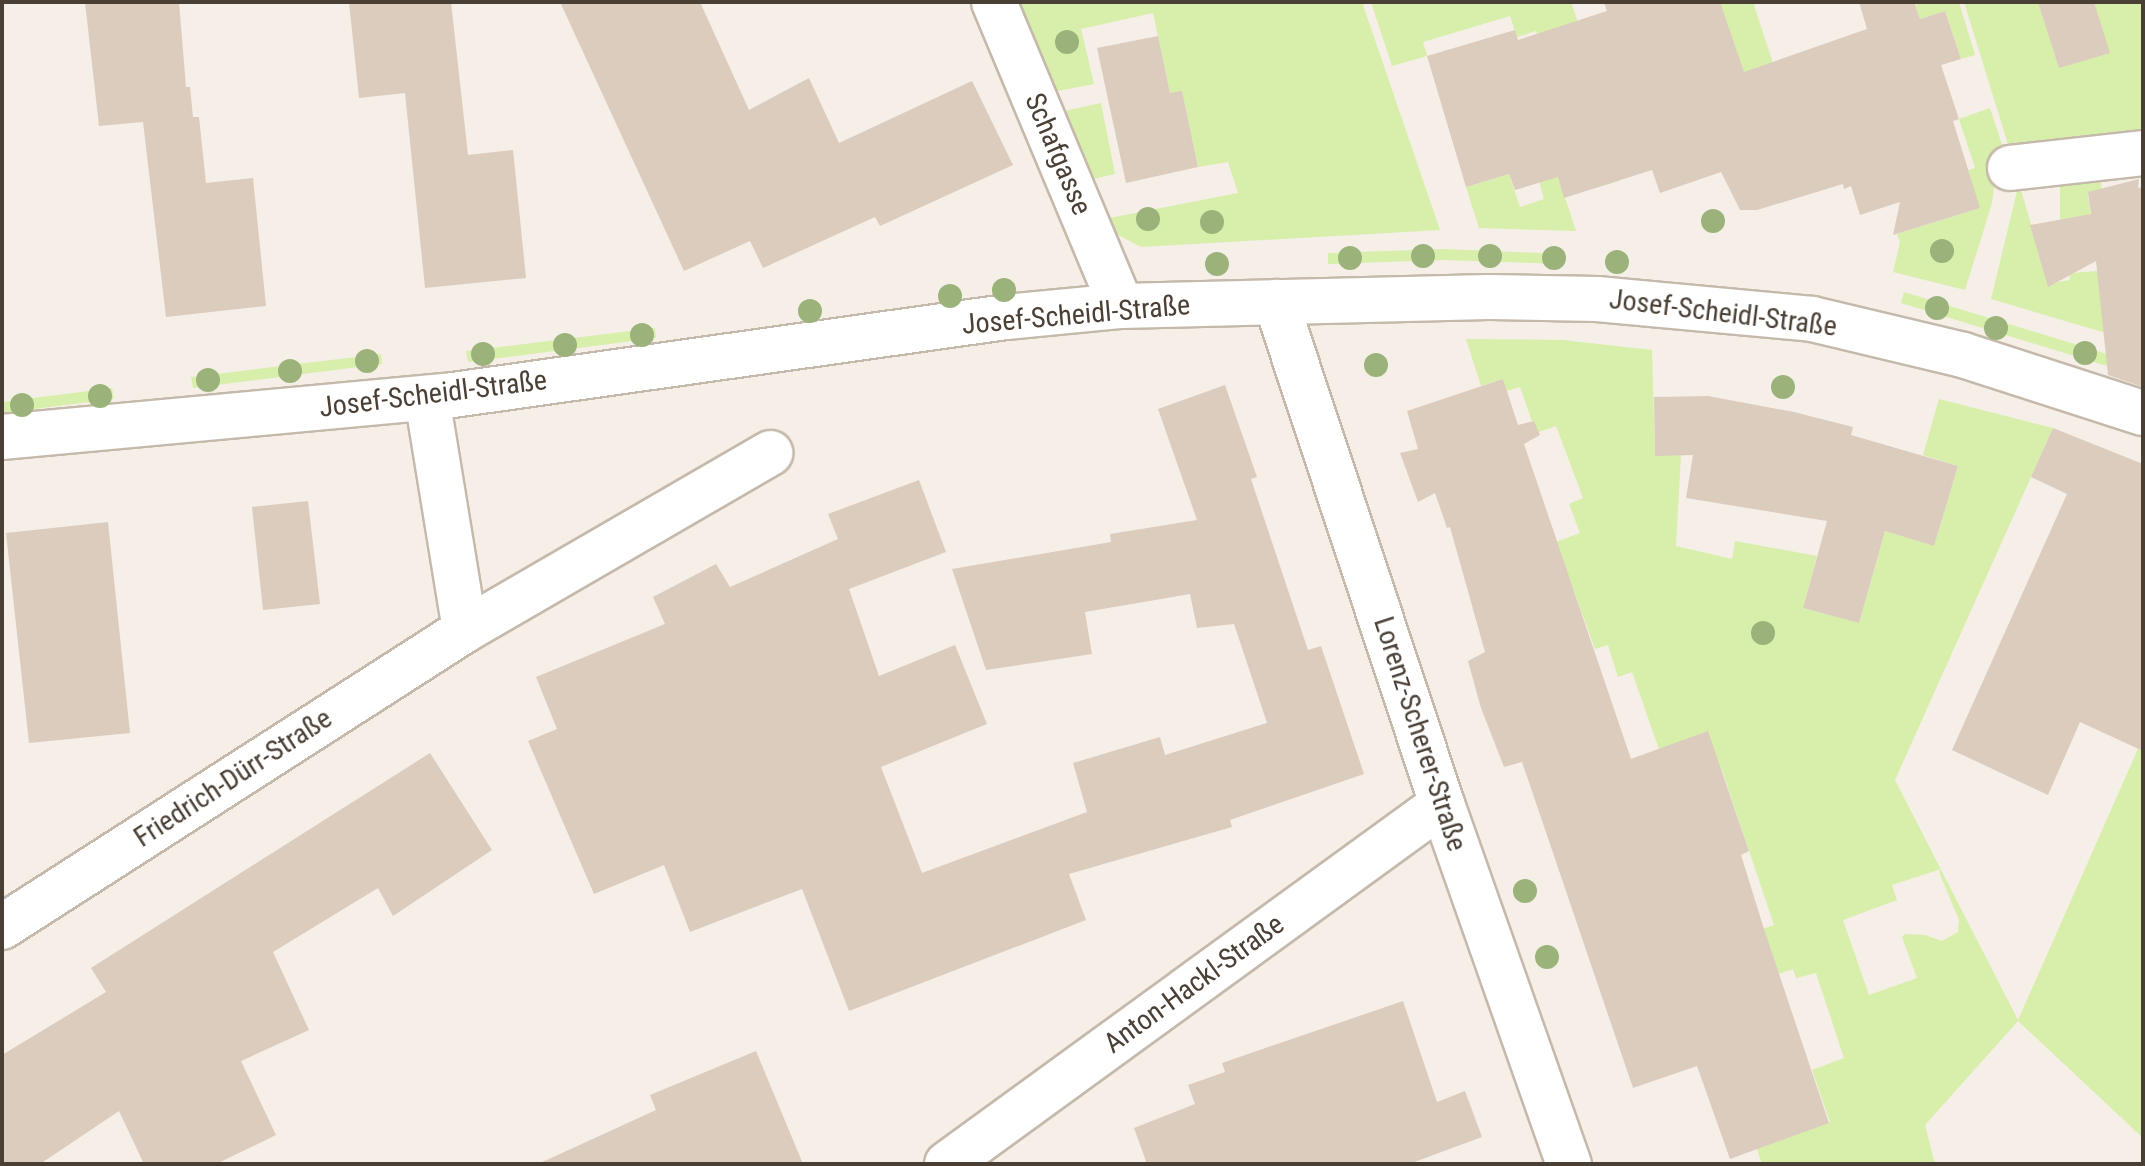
<!DOCTYPE html>
<html>
<head>
<meta charset="utf-8">
<style>
	body { margin:0 }
	#map { position:relative; width:2145px; height:1166px; overflow:hidden; background:#f5efe7; font-family:"Roboto Condensed",sans-serif }
	div>[style] { position:absolute }
	.green>* { inset:0; background:#d8eeab }
	.building>* { inset:0; background:#dbccbe }
	.roads { filter:drop-shadow(2px 0 #c5b9ab) drop-shadow(-2px 0 #c5b9ab) drop-shadow(0 2px #c5b9ab) drop-shadow(0 -2px #c5b9ab) }
	.minor>* { height:44px; margin:-22px; padding:0 22px; transform-origin:22px; border-radius:22px; background:#fff }
	.trees>* { width:24px; height:24px; margin:-12px; border-radius:50%; background:#9bb37a }
	span { translate:-50% -50%; white-space:nowrap; text-align:center; line-height:1.15; -webkit-text-stroke:7px #fff; paint-order:stroke }
	.street-label { font-size:28px; color:#493f35 }
	.frame { position:absolute; inset:0; border:4px solid #493f35; pointer-events:none }
</style>
</head>
<body>
<div id="map">
	<div class="green">
		<i style="clip-path:polygon(1015px 2px,1362px 2px,1440px 230px,1141px 247px,1109px 230px,1104px 219px,1238px 193px,1228px 162px,1198px 167px,1182px 92px,1170px 93px,1153px 13px,1081px 29px,1094px 84px,1052px 92px)"></i>
		<i style="clip-path:polygon(1371px 2px,1571px 2px,1583px 37px,1592px 99px,1619px 181px,1596px 188px,1536px 31px,1517px 37px,1510px 16px,1423px 42px,1427px 56px,1392px 66px)"></i>
		<i style="clip-path:polygon(1711px 2px,1753px 2px,1799px 143px,1761px 155px)"></i>
		<i style="clip-path:polygon(1923px 2px,1959px 2px,1975px 55px,1961px 59px,1945px 11px,1920px 19px,1915px 5px)"></i>
		<i style="clip-path:polygon(1964px 2px,2143px 2px,2143px 137px,2011px 154px)"></i>
		<i style="clip-path:polygon(1101px 103px,1115px 174px,1089px 180px,1060px 112px)"></i>
		<i style="clip-path:polygon(1990px 108px,2005px 154px,1988px 168px,1994px 188px,1992px 203px,1965px 290px,1893px 272px,1900px 242px,1897px 234px,1980px 208px,1947px 177px,1975px 168px,1959px 119px)"></i>
		<i style="clip-path:polygon(1553px 161px,1576px 231px,1479px 228px,1466px 187px,1509px 174px,1520px 207px,1544px 199px,1535px 166px)"></i>
		<i style="clip-path:polygon(2100px 173px,2102px 192px,2088px 194px,2092px 225px,2072px 273px,2097px 271px,2143px 344px,1991px 299px,2019px 183px,2048px 284px,2070px 280px,2060px 219px,2060px 178px)"></i>
		<i style="clip-path:polygon(1444px 249px,1565px 254px,1563px 264px,1444px 260px,1328px 264px,1328px 253px)"></i>
		<i style="clip-path:polygon(1904px 292px,2143px 365px,2143px 377px,1901px 303px)"></i>
		<i style="clip-path:polygon(655px 328px,656px 338px,468px 362px,466px 351px)"></i>
		<i style="clip-path:polygon(evenodd,1466px 339px,1563px 340px,1652px 350px,1655px 455px,1681px 455px,1676px 546px,1732px 559px,1735px 541px,1817px 556px,1803px 608px,1859px 623px,1885px 531px,1934px 546px,1958px 466px,1923px 455px,1939px 399px,2053px 428px,1895px 780px,2018px 1020px,2138px 749px,2143px 751px,2143px 1138px,2018px 1021px,1925px 1125px,1935px 1164px,1762px 1164px,1757px 1149px,1830px 1122px,1812px 1070px,1844px 1058px,1816px 973px,1796px 978px,1793px 969px,1741px 987px,1707px 948px,1774px 925px,1722px 770px,1659px 749px,1632px 672px,1618px 677px,1608px 645px,1595px 649px,1573px 588px,1545px 546px,1580px 533px,1569px 504px,1583px 498px,1556px 426px,1536px 433px,1520px 387px,1507px 391px,1503px 379px,1481px 386px,1466px 339px,1941px 869px,1939px 872px,1959px 920px,1958px 932px,1942px 941px,1925px 935px,1905px 934px,1902px 937px,1917px 978px,1869px 995px,1843px 920px,1897px 900px,1892px 885px,1941px 869px)"></i>
		<i style="clip-path:polygon(381px 354px,382px 364px,193px 388px,191px 377px)"></i>
		<i style="clip-path:polygon(112px 388px,114px 399px,2px 413px,2px 402px)"></i>
	</div>
	<div class="building">
		<i style="clip-path:polygon(85px 2px,179px 2px,186px 87px,190px 87px,193px 117px,199px 117px,206px 183px,253px 178px,266px 306px,166px 317px,143px 122px,99px 126px)"></i>
		<i style="clip-path:polygon(349px 2px,451px 2px,468px 155px,513px 150px,526px 278px,425px 288px,405px 93px,359px 98px)"></i>
		<i style="clip-path:polygon(560px 2px,700px 2px,749px 110px,809px 78px,839px 143px,972px 81px,1013px 165px,880px 226px,875px 217px,763px 268px,750px 241px,684px 271px)"></i>
		<i style="clip-path:polygon(1604px 2px,1720px 2px,1744px 72px,1867px 29px,1859px 2px,1914px 2px,1920px 19px,1945px 11px,1961px 59px,1941px 65px,1959px 119px,1953px 121px,1980px 208px,1893px 235px,1900px 202px,1860px 215px,1851px 186px,1844px 189px,1843px 184px,1757px 210px,1740px 210px,1721px 172px,1660px 193px,1652px 170px,1564px 198px,1558px 177px,1515px 190px,1509px 174px,1466px 187px,1427px 56px,1515px 30px,1518px 40px,1607px 11px)"></i>
		<i style="clip-path:polygon(2038px 2px,2094px 2px,2110px 53px,2059px 68px)"></i>
		<i style="clip-path:polygon(1158px 36px,1170px 93px,1182px 91px,1198px 167px,1126px 183px,1097px 48px)"></i>
		<i style="clip-path:polygon(2139px 179px,2138px 188px,2143px 187px,2143px 387px,2108px 375px,2096px 261px,2048px 287px,2030px 225px,2091px 214px,2088px 192px)"></i>
		<i style="clip-path:polygon(1503px 379px,1518px 425px,1534px 421px,1540px 435px,1524px 444px,1631px 759px,1708px 731px,1749px 851px,1741px 855px,1764px 929px,1829px 1123px,1730px 1159px,1697px 1066px,1633px 1088px,1522px 762px,1504px 767px,1481px 708px,1468px 661px,1485px 652px,1450px 527px,1447px 528px,1435px 493px,1418px 502px,1400px 453px,1418px 449px,1407px 411px)"></i>
		<i style="clip-path:polygon(1225px 385px,1257px 477px,1251px 479px,1308px 650px,1321px 646px,1364px 774px,1230px 820px,1232px 827px,1069px 874px,1086px 920px,849px 1011px,802px 889px,690px 932px,664px 865px,594px 894px,528px 741px,557px 729px,536px 677px,665px 624px,653px 597px,716px 564px,730px 587px,838px 539px,828px 514px,919px 480px,946px 552px,849px 589px,879px 676px,955px 645px,987px 724px,881px 767px,922px 873px,1087px 812px,1073px 763px,1160px 737px,1165px 755px,1267px 723px,1234px 624px,1197px 628px,1190px 594px,1085px 612px,1092px 654px,986px 670px,952px 569px,1111px 542px,1110px 534px,1197px 520px,1158px 409px)"></i>
		<i style="clip-path:polygon(1708px 396px,1794px 412px,1853px 427px,1851px 435px,1958px 466px,1934px 546px,1885px 531px,1859px 623px,1803px 608px,1827px 521px,1686px 498px,1693px 455px,1655px 456px,1654px 397px)"></i>
		<i style="clip-path:polygon(2053px 428px,2143px 464px,2143px 751px,2080px 722px,2048px 795px,1952px 750px,2067px 494px,2031px 477px)"></i>
		<i style="clip-path:polygon(308px 501px,320px 604px,263px 610px,252px 507px)"></i>
		<i style="clip-path:polygon(108px 522px,130px 733px,29px 743px,6px 533px)"></i>
		<i style="clip-path:polygon(430px 753px,492px 850px,393px 916px,378px 888px,273px 952px,309px 1030px,241px 1061px,276px 1135px,216px 1164px,144px 1164px,119px 1111px,40px 1164px,2px 1164px,2px 1055px,106px 992px,91px 968px)"></i>
		<i style="clip-path:polygon(1403px 1001px,1437px 1102px,1465px 1091px,1482px 1137px,1409px 1164px,1147px 1164px,1134px 1128px,1195px 1104px,1188px 1085px,1225px 1072px,1222px 1063px)"></i>
		<i style="clip-path:polygon(756px 1051px,803px 1164px,538px 1164px,656px 1110px,650px 1095px)"></i>
	</div>
	<div class="roads">
		<div class="minor">
			<i style="left:994px;top:2px;width:329px;rotate:67.3deg"></i>
			<i style="left:2010px;top:168px;width:134px;rotate:-6.4deg"></i>
			<i style="left:1276px;top:302px;width:529px;rotate:71.7deg"></i>
			<i style="left:1442px;top:804px;width:382px;rotate:70.6deg"></i>
			<i style="left:427px;top:398px;width:235px;rotate:80.7deg"></i>
			<i style="left:2px;top:437px;width:446px;rotate:-5.3deg"></i>
			<i style="left:446px;top:396px;width:566px;rotate:-8.03deg"></i>
			<i style="left:1006px;top:317px;width:116px;rotate:-5.5deg"></i>
			<i style="left:1121px;top:306px;width:367px;rotate:-1.4deg"></i>
			<i style="left:1488px;top:297px;width:109px;rotate:1.1deg"></i>
			<i style="left:1597px;top:299px;width:216px;rotate:5.3deg"></i>
			<i style="left:1812px;top:319px;width:155px;rotate:13.4deg"></i>
			<i style="left:1963px;top:355px;width:189px;rotate:17.9deg"></i>
			<i style="left:2px;top:927px;width:550px;rotate:-32.68deg"></i>
			<i style="left:465px;top:630px;width:353px;rotate:-30.1deg"></i>
			<i style="left:947px;top:1164px;width:612px;rotate:-36.03deg"></i>
		</div>
	</div>
	<div class="trees">
		<i style="left:1067px;top:42px"></i>
		<i style="left:1148px;top:219px"></i>
		<i style="left:1713px;top:221px"></i>
		<i style="left:1212px;top:222px"></i>
		<i style="left:1942px;top:251px"></i>
		<i style="left:1423px;top:256px"></i>
		<i style="left:1490px;top:256px"></i>
		<i style="left:1350px;top:258px"></i>
		<i style="left:1554px;top:258px"></i>
		<i style="left:1617px;top:262px"></i>
		<i style="left:1217px;top:264px"></i>
		<i style="left:1004px;top:290px"></i>
		<i style="left:950px;top:296px"></i>
		<i style="left:1937px;top:308px"></i>
		<i style="left:810px;top:311px"></i>
		<i style="left:1996px;top:328px"></i>
		<i style="left:642px;top:335px"></i>
		<i style="left:565px;top:345px"></i>
		<i style="left:2085px;top:353px"></i>
		<i style="left:483px;top:354px"></i>
		<i style="left:367px;top:361px"></i>
		<i style="left:1376px;top:365px"></i>
		<i style="left:290px;top:371px"></i>
		<i style="left:208px;top:380px"></i>
		<i style="left:1783px;top:387px"></i>
		<i style="left:100px;top:396px"></i>
		<i style="left:22px;top:405px"></i>
		<i style="left:1763px;top:633px"></i>
		<i style="left:1525px;top:891px"></i>
		<i style="left:1547px;top:957px"></i>
	</div>
	<div class="street-label">
		<span style="left:1058px;top:154px;rotate:67deg">Schafgasse</span>
		<span style="left:1723px;top:313px;rotate:7deg">Josef-Scheidl-Straße</span>
		<span style="left:1076px;top:315px;rotate:-5deg">Josef-Scheidl-Straße</span>
		<span style="left:433px;top:394px;rotate:-7deg">Josef-Scheidl-Straße</span>
		<span style="left:1420px;top:734px;rotate:72deg">Lorenz-Scherer-Straße</span>
		<span style="left:233px;top:778px;rotate:-33deg">Friedrich-Dürr-Straße</span>
		<span style="left:1194px;top:984px;rotate:-36deg">Anton-Hackl-Straße</span>
	</div>
	<div class="frame"></div>
</div>
</body>
</html>
